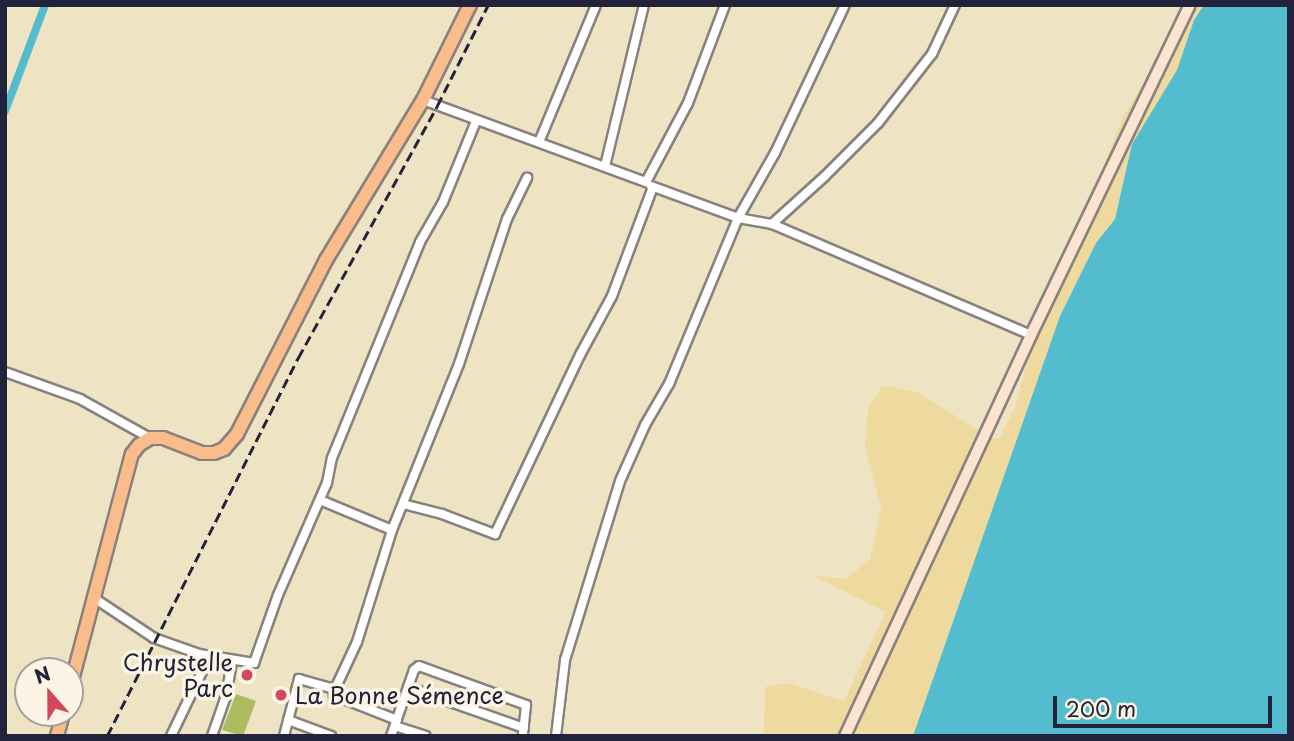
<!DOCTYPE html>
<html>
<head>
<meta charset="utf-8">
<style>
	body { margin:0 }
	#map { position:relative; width:1294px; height:741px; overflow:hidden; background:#eee3c3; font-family:"Playpen Sans",sans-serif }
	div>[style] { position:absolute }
	.green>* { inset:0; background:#acbb5e }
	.sand>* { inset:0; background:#eeda9e }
	.water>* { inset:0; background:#53bdcf }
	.canal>* { height:8px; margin:-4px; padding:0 4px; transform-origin:4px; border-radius:4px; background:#53bdcf }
	.roads { filter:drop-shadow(2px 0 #88827f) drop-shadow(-2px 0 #88827f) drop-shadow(0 2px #88827f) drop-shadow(0 -2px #88827f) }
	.minor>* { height:8px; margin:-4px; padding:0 4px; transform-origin:4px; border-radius:4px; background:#fff }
	.secondary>* { height:10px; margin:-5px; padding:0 5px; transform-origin:5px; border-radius:5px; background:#fde4d1 }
	.primary>* { height:12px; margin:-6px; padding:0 6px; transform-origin:6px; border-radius:6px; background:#fabc8b }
	.rail>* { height:2.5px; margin-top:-1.25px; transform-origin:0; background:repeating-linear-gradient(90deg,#22223b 0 10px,transparent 0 15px) }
	.dots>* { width:19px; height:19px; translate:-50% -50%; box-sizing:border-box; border:4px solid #fcf5e5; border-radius:50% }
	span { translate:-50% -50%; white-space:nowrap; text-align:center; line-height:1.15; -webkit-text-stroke:7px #fcf5e5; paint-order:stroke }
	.poi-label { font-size:23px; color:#22223b }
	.right { translate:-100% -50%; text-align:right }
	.left { translate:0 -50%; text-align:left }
	.frame { position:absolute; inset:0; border:7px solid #22223b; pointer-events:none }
	.north { position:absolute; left:14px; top:657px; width:70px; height:70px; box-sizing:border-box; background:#fcf5e5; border:2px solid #a5a1a1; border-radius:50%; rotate:339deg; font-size:19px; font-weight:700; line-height:28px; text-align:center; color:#22223b }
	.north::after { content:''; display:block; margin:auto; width:24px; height:32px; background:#d1495b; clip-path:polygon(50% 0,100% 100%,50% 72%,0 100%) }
	.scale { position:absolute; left:1053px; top:696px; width:219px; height:32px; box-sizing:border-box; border:4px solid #22223b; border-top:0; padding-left:9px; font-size:21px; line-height:24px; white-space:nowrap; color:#22223b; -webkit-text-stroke:5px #fcf5e5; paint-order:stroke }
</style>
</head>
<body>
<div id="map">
	<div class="green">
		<i style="clip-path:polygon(236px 694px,256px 701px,243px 736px,222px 730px)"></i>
	</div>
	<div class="sand">
		<i style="clip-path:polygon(1190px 5px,1204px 5px,1194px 20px,1177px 70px,1132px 144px,1115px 219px,1096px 243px,1060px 316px,913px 736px,764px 736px,765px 687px,788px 683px,844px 701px,886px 612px,812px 575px,845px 579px,870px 560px,881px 508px,865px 447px,868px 410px,882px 385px,919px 393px,989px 437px,999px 439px,1016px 405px,1042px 305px,1060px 259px,1087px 211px,1122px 119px)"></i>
	</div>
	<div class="water">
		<i style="clip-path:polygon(1204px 5px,1289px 5px,1289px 736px,913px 736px,1060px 316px,1096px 243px,1115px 219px,1132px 144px,1177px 70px,1194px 20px)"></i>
	</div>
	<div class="canal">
		<i style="left:5px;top:111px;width:113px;rotate:-69.3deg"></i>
	</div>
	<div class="roads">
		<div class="minor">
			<i style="left:423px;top:100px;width:238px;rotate:20.2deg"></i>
			<i style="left:646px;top:182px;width:89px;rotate:-62deg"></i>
			<i style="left:688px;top:103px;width:105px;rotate:-69.3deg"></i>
			<i style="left:539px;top:142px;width:148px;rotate:-67.4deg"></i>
			<i style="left:605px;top:166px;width:166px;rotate:-76.4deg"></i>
			<i style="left:651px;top:186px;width:93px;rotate:20.2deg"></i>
			<i style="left:738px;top:218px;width:75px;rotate:-60.4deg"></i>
			<i style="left:775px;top:153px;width:164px;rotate:-64.7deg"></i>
			<i style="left:772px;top:224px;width:282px;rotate:23.2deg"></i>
			<i style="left:5px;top:372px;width:80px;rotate:19.8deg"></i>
			<i style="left:80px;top:399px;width:80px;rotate:29.1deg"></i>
			<i style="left:320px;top:500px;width:78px;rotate:22.6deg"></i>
			<i style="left:403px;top:504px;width:40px;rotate:14.4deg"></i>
			<i style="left:442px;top:514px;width:57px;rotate:20.7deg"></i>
			<i style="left:495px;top:534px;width:198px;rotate:-64.6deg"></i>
			<i style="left:580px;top:355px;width:67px;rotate:-61.5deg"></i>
			<i style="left:612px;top:296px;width:116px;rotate:-69.4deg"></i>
			<i style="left:94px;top:598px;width:72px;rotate:33.7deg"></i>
			<i style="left:154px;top:638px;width:48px;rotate:19.6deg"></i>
			<i style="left:199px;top:654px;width:56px;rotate:9.3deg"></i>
			<i style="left:254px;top:663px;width:72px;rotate:-70.6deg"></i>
			<i style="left:278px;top:595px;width:122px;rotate:-66.4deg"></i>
			<i style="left:327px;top:483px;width:25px;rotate:-79deg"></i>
			<i style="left:332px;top:458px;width:233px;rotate:-67.8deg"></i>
			<i style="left:420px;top:242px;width:46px;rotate:-60.1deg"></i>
			<i style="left:443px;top:202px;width:87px;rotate:-67.8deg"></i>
			<i style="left:408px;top:687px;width:123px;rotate:19.5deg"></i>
			<i style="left:288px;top:720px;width:46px;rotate:20.4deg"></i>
			<i style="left:397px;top:720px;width:68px;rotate:-158.4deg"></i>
			<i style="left:334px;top:695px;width:6px;rotate:-81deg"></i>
			<i style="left:335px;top:689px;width:52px;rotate:-64.9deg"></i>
			<i style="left:357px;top:642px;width:117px;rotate:-72.6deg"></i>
			<i style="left:392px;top:530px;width:179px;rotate:-68deg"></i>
			<i style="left:459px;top:364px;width:153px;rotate:-71.7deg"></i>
			<i style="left:507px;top:219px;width:46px;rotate:-64deg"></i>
			<i style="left:395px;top:726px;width:32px;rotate:18deg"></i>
			<i style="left:171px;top:736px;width:88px;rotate:-64.3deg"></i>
			<i style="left:212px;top:736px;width:42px;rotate:-70.7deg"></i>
			<i style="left:226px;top:696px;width:35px;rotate:-80deg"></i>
			<i style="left:284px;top:736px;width:59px;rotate:-75.3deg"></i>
			<i style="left:299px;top:679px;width:37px;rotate:16deg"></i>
			<i style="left:391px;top:736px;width:70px;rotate:-70.8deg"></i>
			<i style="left:414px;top:670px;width:6px;rotate:-39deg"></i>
			<i style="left:419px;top:666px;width:114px;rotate:20deg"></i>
			<i style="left:526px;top:705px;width:31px;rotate:96deg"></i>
			<i style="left:556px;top:736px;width:77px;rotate:-83.2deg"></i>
			<i style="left:565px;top:660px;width:187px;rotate:-72.9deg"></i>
			<i style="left:620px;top:481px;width:61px;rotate:-65.9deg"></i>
			<i style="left:645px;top:425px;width:48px;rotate:-59.7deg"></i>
			<i style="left:669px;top:384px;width:180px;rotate:-67.4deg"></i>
			<i style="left:738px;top:218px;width:35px;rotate:10deg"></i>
			<i style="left:772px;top:224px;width:70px;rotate:-42.1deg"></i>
			<i style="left:824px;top:177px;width:76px;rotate:-45deg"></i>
			<i style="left:878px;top:123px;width:88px;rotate:-52deg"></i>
			<i style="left:932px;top:54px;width:54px;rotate:-64.9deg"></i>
		</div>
		<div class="secondary">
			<i style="left:845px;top:736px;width:442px;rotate:-65.1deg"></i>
			<i style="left:1031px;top:335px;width:366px;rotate:-64.3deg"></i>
		</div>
		<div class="primary">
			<i style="left:70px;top:688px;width:242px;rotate:-75.2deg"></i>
			<i style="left:132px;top:454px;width:11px;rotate:-52deg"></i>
			<i style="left:139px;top:445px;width:13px;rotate:-32deg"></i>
			<i style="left:150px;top:438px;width:13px"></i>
			<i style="left:163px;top:438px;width:42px;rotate:21deg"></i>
			<i style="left:202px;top:453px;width:12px"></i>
			<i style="left:214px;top:453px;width:11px;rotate:-22deg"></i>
			<i style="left:224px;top:449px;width:20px;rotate:-49deg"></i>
			<i style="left:237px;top:434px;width:195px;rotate:-62.9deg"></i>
			<i style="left:326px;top:260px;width:187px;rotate:-58.8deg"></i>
			<i style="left:423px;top:100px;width:106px;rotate:-63.7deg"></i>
			<i style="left:57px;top:736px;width:24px;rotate:-75deg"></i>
		</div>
	</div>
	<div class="rail">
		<i style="left:107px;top:736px;width:424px;rotate:-63.2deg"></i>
		<i style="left:298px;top:358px;width:288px;rotate:-61.1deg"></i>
		<i style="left:437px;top:106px;width:113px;rotate:-63.2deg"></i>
	</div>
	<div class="dots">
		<i style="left:247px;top:675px;background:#d1495b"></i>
		<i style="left:281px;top:695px;background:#d1495b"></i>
	</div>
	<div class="poi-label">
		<span class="right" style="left:233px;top:675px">Chrystelle<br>Parc</span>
		<span class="left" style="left:295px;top:695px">La Bonne Sémence</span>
	</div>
	<div class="frame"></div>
	<div class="north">N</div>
	<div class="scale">200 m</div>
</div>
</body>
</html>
